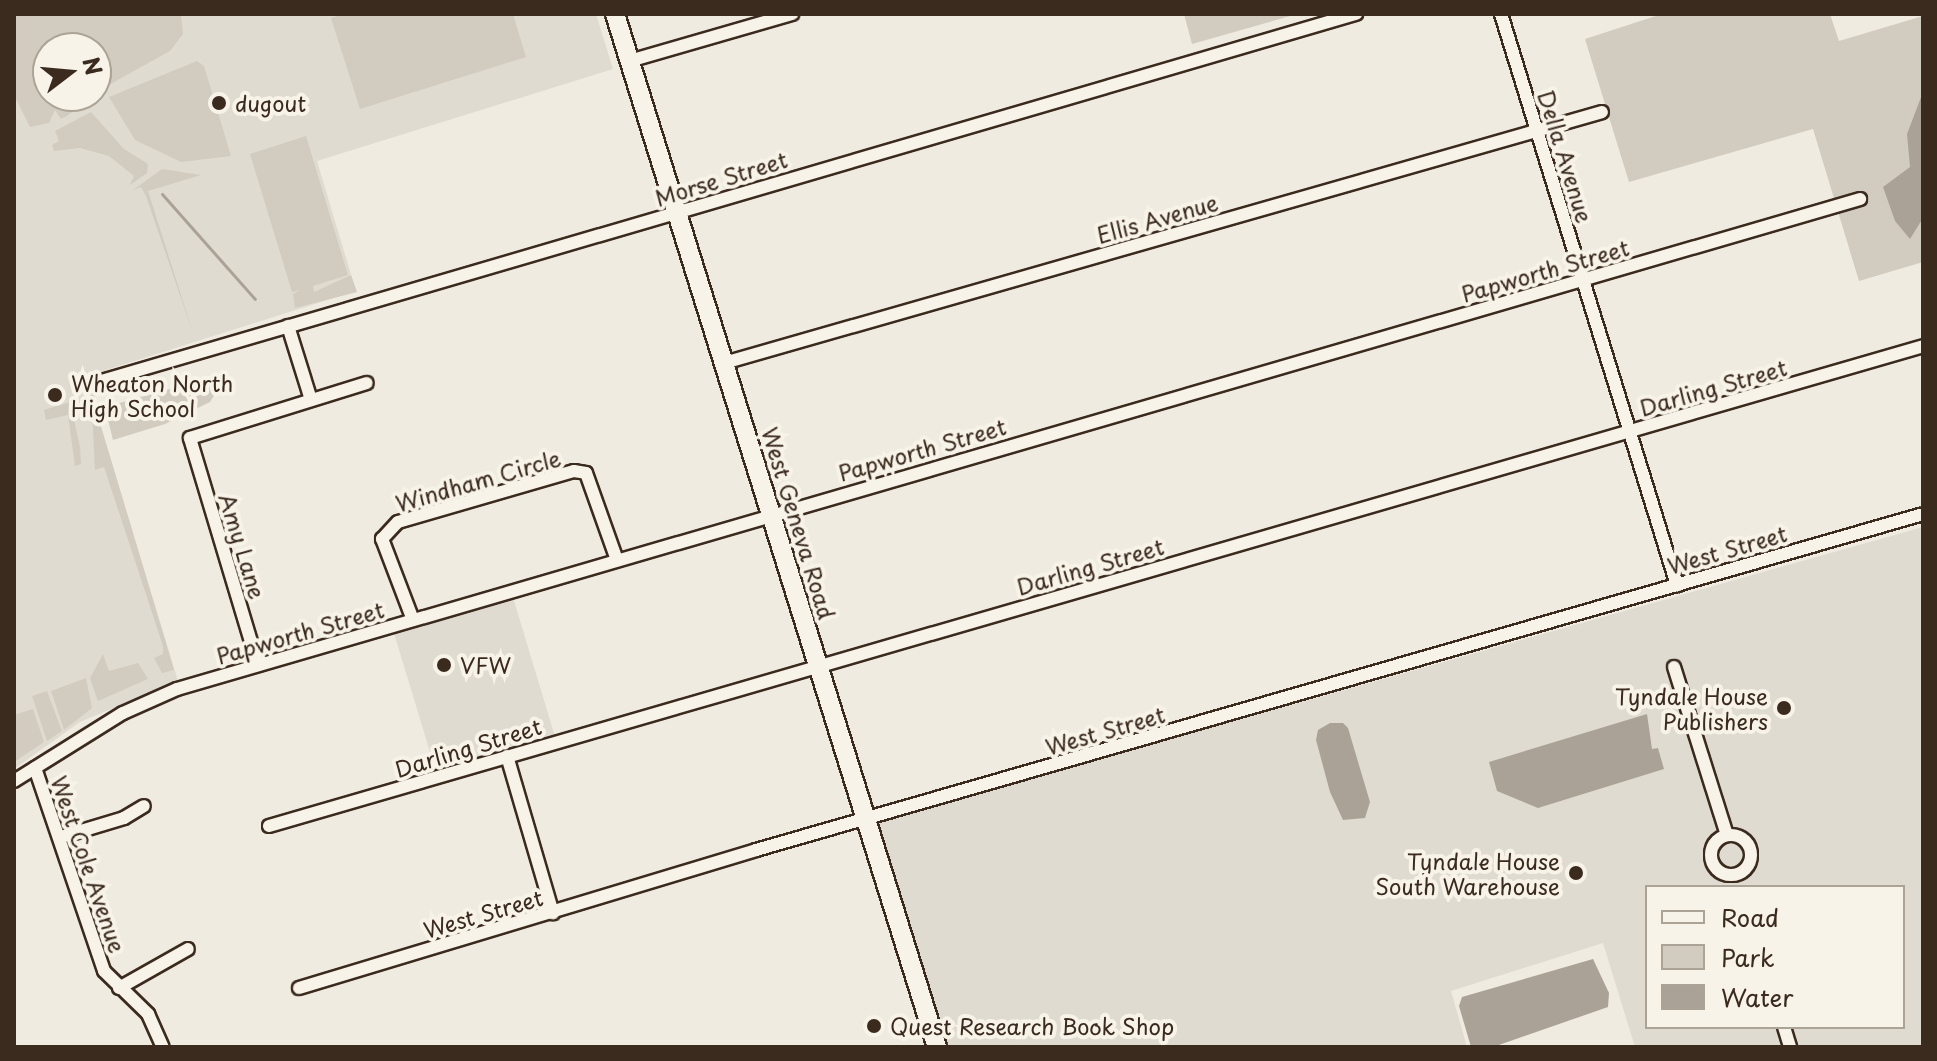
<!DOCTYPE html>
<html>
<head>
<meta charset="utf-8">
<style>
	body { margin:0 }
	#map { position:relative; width:1937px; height:1061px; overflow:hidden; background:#efebe0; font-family:"Playpen Sans",sans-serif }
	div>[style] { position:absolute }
	.built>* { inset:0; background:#e0dbd0 }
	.green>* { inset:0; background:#d1cbc0 }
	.water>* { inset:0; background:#aaa296 }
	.stream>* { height:3px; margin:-1.5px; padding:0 1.5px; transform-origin:1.5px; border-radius:1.5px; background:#aaa296 }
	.roads { filter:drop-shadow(2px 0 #3b2a1e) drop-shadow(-2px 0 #3b2a1e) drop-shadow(0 2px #3b2a1e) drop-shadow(0 -2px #3b2a1e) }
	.minor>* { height:12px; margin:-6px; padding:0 6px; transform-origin:6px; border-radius:6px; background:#f7f3e8 }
	.minor>.ring { margin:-6px; padding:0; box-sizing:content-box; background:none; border:12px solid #f7f3e8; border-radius:50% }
	.secondary>* { height:18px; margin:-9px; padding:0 9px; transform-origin:9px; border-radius:9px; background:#f7f3e8 }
	.dots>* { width:22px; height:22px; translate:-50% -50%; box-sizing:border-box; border:4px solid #f7f3e8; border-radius:50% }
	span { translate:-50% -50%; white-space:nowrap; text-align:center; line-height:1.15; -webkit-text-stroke:8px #f7f3e8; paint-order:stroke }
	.poi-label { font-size:22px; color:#3b2a1e }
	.left { translate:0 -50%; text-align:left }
	.right { translate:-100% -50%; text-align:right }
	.street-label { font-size:22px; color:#3b2a1e }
	.frame { position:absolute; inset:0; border:16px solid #3b2a1e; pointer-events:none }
	.legend { position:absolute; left:1645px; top:885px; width:260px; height:144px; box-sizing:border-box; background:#f7f3e8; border:2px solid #aca397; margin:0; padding:10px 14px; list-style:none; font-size:24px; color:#3b2a1e }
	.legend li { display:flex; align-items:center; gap:16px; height:40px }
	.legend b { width:40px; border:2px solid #aca397 }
	.north { position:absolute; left:32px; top:32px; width:80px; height:80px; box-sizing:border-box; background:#f7f3e8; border:2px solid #aca397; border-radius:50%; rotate:74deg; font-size:22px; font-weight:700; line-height:32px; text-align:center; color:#3b2a1e }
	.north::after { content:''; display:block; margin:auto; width:28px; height:36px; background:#3b2a1e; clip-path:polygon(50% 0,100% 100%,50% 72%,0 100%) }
</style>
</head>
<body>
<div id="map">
	<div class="built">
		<i style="clip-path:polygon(evenodd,14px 14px,596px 14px,613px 69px,317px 161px,356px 291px,106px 370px,93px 400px,178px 681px,80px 722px,14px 769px,14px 14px,48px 48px,96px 48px,96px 96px,48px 96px,48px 48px)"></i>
		<i style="clip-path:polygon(evenodd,1923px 527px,1923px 1047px,1635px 1047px,1603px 943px,1451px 991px,1467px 1047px,943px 1047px,872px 823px,1923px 527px,1647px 887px,1903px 887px,1903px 1027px,1647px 1027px,1647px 887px)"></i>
		<i style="clip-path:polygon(512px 594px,556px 740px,437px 775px,393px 630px)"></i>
	</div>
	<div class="green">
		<i style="clip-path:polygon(14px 14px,181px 14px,183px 34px,170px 51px,96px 92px,96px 48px,48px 48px,48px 96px,90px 98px,67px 116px,61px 119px,55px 110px,49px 123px,30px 127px,14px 95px)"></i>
		<i style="clip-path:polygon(344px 14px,513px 14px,526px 57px,360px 109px,331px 18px)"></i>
		<i style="clip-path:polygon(1184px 14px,1297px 14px,1192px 44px)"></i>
		<i style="clip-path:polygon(1662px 14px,1830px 14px,1839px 41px,1923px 16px,1923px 262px,1859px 281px,1813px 129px,1629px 182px,1585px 39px)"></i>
		<i style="clip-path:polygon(197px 61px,204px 66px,231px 156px,181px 162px,135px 140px,109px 97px)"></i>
		<i style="clip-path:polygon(91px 112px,124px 149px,148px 164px,147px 173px,130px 185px,134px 176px,109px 156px,80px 148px,54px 151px,52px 145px,59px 141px,55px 131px)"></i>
		<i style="clip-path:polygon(306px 136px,348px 275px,313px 286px,314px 292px,351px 275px,357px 292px,295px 308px,293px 294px,300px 290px,292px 292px,250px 154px)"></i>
		<i style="clip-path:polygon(162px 169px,201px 175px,148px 191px,194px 336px,146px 196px,141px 187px,133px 190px)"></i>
		<i style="clip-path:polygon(209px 378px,215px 394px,210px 402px,165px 424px,113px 440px,105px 407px)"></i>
		<i style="clip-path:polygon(91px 390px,98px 390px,93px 400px,174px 670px,162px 673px,154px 658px,163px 654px,163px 646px,104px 467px,95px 470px)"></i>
		<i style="clip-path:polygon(70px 402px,80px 447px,81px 464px,75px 466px,68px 415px,46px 420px,44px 410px)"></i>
		<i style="clip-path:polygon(103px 654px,109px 671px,138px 663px,148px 679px,98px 701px,90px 678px)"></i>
		<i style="clip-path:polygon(86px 678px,92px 708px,64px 730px,51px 691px)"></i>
		<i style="clip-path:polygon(47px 691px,62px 731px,47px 741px,32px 696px)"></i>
		<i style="clip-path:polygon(33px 709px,44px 742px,14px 762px,14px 715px)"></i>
	</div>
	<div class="water">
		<i style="clip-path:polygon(1923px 92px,1923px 218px,1910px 239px,1895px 221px,1883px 187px,1910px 167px,1907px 134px)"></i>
		<i style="clip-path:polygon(1647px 714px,1652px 749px,1658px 748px,1664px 769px,1538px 808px,1497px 791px,1489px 762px)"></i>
		<i style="clip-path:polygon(1330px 723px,1343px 723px,1348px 728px,1370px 802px,1365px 818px,1343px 820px,1330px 792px,1316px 740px,1318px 730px)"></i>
		<i style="clip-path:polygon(1593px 959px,1609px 993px,1608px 1007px,1493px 1047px,1471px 1047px,1459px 1006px,1462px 997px)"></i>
	</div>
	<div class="stream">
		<i style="left:162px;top:194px;width:140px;rotate:48.5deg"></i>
	</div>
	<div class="roads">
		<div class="minor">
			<i style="left:1501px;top:14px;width:598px;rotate:72.87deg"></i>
			<i style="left:629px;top:61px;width:170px;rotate:-16.1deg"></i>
			<i style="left:288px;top:326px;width:77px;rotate:72.7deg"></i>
			<i style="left:724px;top:363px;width:913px;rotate:-15.95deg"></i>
			<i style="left:98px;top:382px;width:1311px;rotate:-16.31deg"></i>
			<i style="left:413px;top:620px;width:87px;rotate:-110.9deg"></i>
			<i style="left:382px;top:539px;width:23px;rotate:-47deg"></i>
			<i style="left:398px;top:522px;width:183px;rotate:-16.2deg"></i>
			<i style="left:574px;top:471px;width:12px;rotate:9deg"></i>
			<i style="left:586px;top:473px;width:92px;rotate:70.4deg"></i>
			<i style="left:258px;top:665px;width:237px;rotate:-106.7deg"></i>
			<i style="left:190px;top:438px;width:185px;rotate:-17.3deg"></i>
			<i style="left:1674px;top:667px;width:176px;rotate:72.5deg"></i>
			<i style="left:507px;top:756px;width:164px;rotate:73.7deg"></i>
			<i style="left:35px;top:768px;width:214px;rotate:71.2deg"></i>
			<i style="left:104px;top:971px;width:62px;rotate:44.3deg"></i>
			<i style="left:148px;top:1014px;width:36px;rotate:66deg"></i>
			<i style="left:14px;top:781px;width:128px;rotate:-32deg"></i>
			<i style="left:123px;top:713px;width:59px;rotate:-24deg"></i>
			<i style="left:177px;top:689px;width:1753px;rotate:-16.23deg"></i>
			<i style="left:269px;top:826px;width:1722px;rotate:-16.18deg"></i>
			<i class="ring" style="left:1711px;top:835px;width:28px;height:28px"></i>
			<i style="left:61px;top:837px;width:66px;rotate:-16.8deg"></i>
			<i style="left:124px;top:818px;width:23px;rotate:-31deg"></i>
			<i style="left:119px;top:988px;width:79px;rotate:-29.5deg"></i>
			<i style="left:299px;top:988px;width:477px;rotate:-16.8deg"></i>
			<i style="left:756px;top:850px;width:1214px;rotate:-16.06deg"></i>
			<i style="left:1784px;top:1027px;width:21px;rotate:73deg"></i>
		</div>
		<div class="secondary">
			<i style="left:615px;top:14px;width:1082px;rotate:72.69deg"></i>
		</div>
	</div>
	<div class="dots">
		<i style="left:219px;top:103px;background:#3b2a1e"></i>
		<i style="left:55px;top:395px;background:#3b2a1e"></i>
		<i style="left:444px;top:665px;background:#3b2a1e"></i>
		<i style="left:1784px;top:708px;background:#3b2a1e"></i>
		<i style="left:1576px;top:873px;background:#3b2a1e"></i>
		<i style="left:874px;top:1026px;background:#3b2a1e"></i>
	</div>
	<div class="poi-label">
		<span class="left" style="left:235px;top:103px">dugout</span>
		<span class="left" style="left:71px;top:395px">Wheaton North<br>High School</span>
		<span class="left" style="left:460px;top:665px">VFW</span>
		<span class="right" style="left:1768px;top:708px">Tyndale House<br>Publishers</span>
		<span class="right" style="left:1560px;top:873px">Tyndale House<br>South Warehouse</span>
		<span class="left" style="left:890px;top:1026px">Quest Research Book Shop</span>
	</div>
	<div class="street-label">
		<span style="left:1566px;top:156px;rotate:73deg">Della Avenue</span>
		<span style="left:721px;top:178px;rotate:-17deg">Morse Street</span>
		<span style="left:1157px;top:218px;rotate:-16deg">Ellis Avenue</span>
		<span style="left:1545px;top:270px;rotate:-16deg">Papworth Street</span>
		<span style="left:1713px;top:387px;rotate:-16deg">Darling Street</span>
		<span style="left:922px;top:449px;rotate:-16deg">Papworth Street</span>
		<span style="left:478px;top:480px;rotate:-16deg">Windham Circle</span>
		<span style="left:799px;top:523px;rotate:73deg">West Geneva Road</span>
		<span style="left:243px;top:546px;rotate:73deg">Amy Lane</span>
		<span style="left:1727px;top:549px;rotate:-16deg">West Street</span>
		<span style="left:1090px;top:566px;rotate:-16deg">Darling Street</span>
		<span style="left:300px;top:632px;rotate:-16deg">Papworth Street</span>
		<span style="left:1105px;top:730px;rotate:-16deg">West Street</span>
		<span style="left:468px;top:747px;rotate:-17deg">Darling Street</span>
		<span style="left:89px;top:864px;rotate:71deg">West Cole Avenue</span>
		<span style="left:483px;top:913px;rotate:-16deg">West Street</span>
	</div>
	<div class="frame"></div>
	<ul class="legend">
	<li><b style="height:10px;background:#f7f3e8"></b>Road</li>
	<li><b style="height:22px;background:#d1cbc0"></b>Park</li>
	<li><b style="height:22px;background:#aaa296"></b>Water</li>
	</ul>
	<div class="north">N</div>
</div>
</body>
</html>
